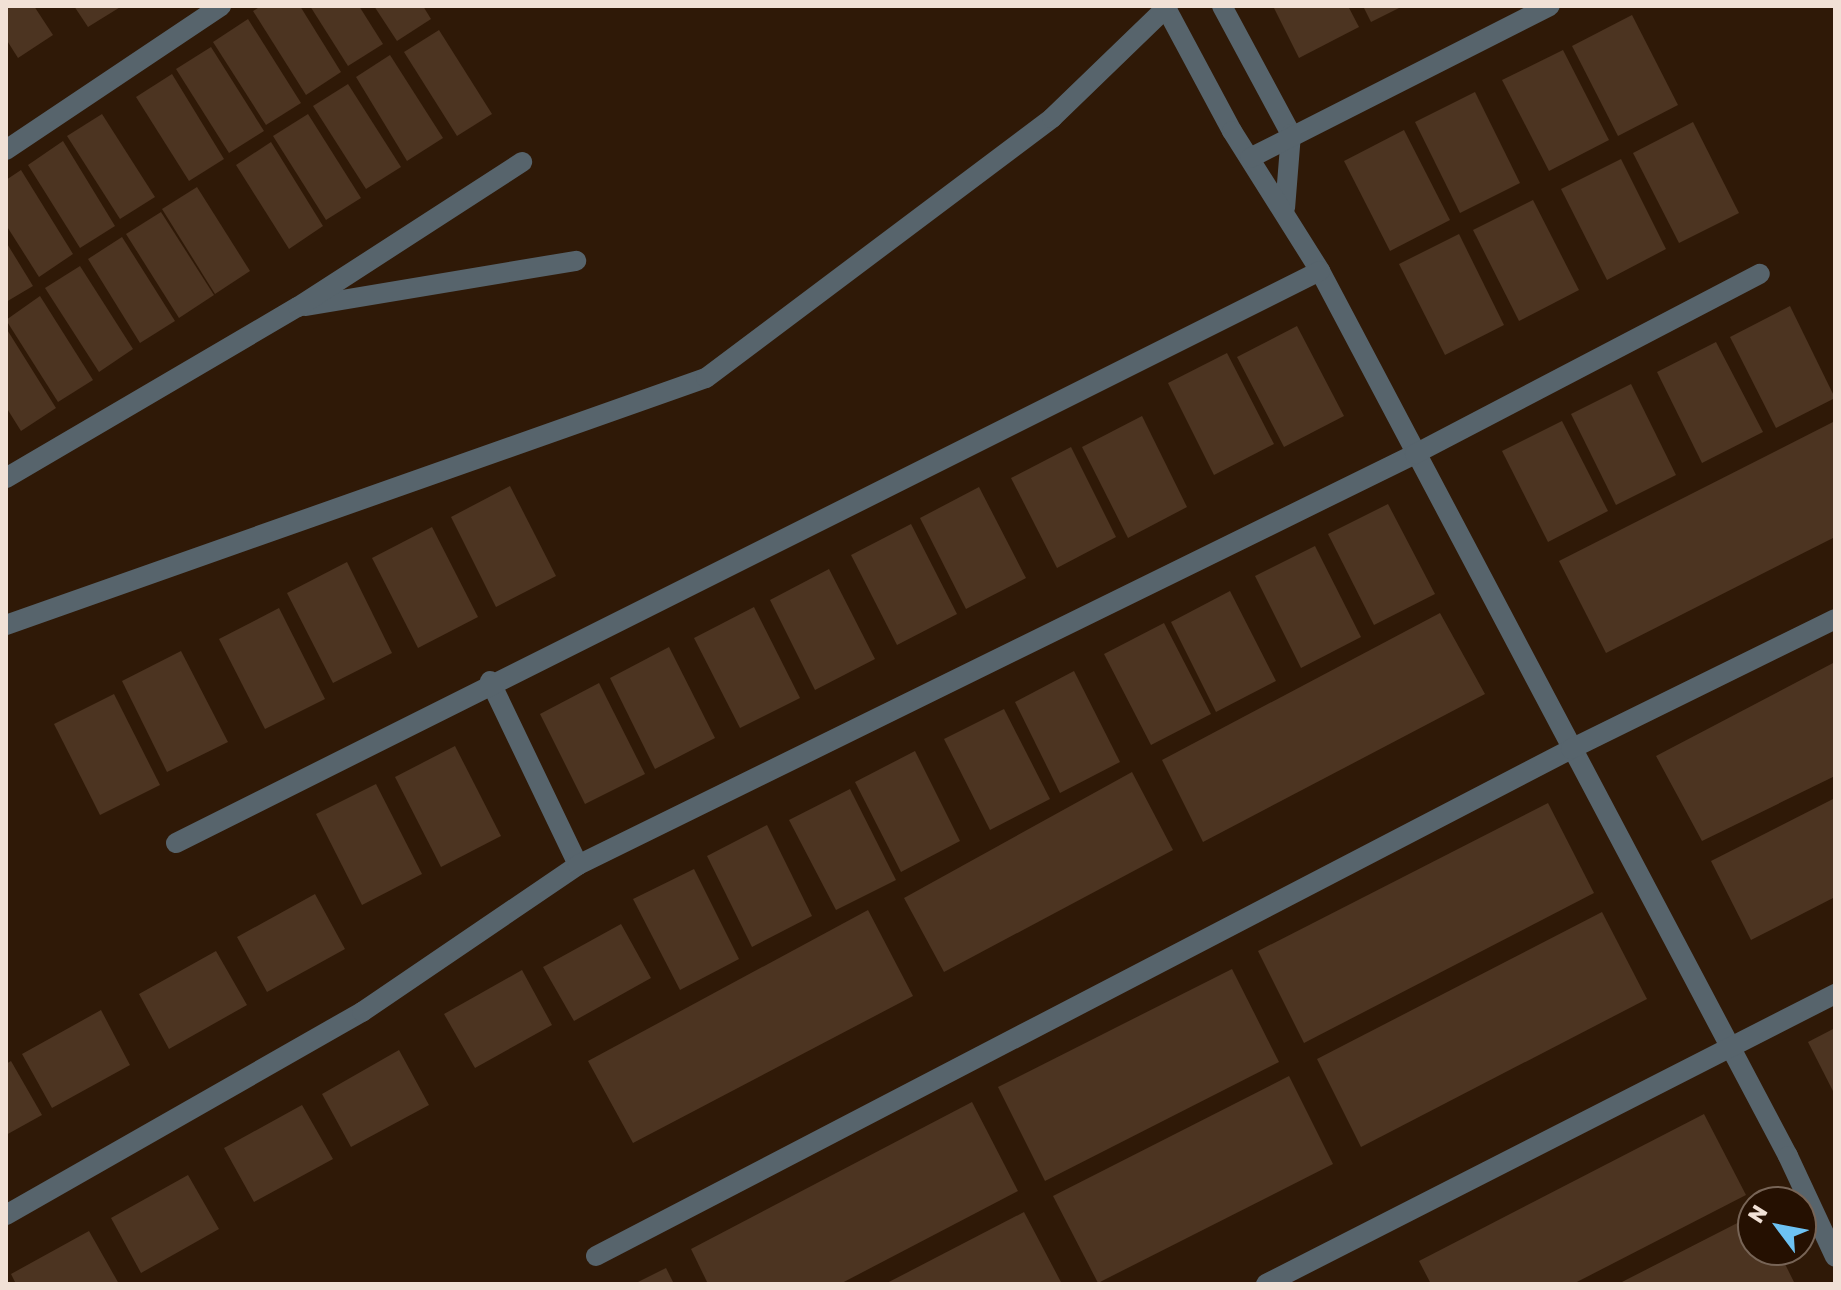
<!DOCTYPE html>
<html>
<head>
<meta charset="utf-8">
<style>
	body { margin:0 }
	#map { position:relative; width:1841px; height:1290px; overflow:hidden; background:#2f1907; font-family:Rubik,sans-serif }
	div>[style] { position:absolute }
	.building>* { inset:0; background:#4c3421 }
	.minor>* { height:20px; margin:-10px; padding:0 10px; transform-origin:10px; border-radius:10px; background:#57646c }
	span { translate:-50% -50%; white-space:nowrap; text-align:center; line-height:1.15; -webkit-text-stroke:8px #251001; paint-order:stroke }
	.frame { position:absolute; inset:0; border:8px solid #f1e1d6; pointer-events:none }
	.north { position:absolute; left:1737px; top:1186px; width:80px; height:80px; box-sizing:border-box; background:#251001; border:2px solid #776456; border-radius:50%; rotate:302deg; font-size:22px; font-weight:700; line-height:32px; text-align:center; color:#f1e1d6 }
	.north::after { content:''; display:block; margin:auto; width:28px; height:36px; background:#6dc2f3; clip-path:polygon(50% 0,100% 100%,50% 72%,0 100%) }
</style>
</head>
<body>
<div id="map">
	<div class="building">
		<i style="clip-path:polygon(6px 6px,34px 6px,53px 35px,18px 58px,6px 39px)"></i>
		<i style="clip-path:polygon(74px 6px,122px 6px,88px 27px)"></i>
		<i style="clip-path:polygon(261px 6px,300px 6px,341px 72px,306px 95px,253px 11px)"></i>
		<i style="clip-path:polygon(310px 6px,359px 6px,383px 44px,348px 66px)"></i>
		<i style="clip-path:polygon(374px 6px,423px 6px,431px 19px,397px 41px)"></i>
		<i style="clip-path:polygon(1273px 6px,1348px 6px,1359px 27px,1299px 58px)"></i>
		<i style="clip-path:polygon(1363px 6px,1403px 6px,1371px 22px)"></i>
		<i style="clip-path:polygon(1632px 15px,1678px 105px,1618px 136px,1572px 46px)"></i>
		<i style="clip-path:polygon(248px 19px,301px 103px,266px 125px,213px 42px)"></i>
		<i style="clip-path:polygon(439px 30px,492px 114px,457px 136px,404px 52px)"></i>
		<i style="clip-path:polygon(211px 47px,264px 131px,229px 153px,176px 69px)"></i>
		<i style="clip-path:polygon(1563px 50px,1609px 140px,1549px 171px,1502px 80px)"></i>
		<i style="clip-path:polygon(390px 55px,443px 138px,407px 161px,356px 77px)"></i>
		<i style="clip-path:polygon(172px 74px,224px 159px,189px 181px,136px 97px)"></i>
		<i style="clip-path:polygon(348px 84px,401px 167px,366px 189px,313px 106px)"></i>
		<i style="clip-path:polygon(1475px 92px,1520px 183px,1460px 213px,1415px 122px)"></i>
		<i style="clip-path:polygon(102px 114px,155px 197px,120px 219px,67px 136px)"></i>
		<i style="clip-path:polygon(308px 114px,361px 198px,326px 220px,273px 136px)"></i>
		<i style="clip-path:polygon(1693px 122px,1739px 213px,1679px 243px,1633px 153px)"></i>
		<i style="clip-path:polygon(1404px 130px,1450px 220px,1390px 251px,1344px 161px)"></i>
		<i style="clip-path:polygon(63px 141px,115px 226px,80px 248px,28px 165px)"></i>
		<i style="clip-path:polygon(271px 142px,323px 226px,289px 249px,236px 165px)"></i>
		<i style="clip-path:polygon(1621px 159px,1666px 249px,1607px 280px,1561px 189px)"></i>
		<i style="clip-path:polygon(21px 170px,73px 254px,39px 277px,6px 225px,6px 180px)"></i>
		<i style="clip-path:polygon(197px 187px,250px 271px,215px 294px,162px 209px)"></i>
		<i style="clip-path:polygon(1533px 200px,1579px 290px,1519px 321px,1473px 230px)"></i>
		<i style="clip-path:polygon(161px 212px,214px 295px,179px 318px,126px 234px)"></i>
		<i style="clip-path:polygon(1459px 234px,1504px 325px,1445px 355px,1399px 264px)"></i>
		<i style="clip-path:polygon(122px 237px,175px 321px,140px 343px,88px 259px)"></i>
		<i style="clip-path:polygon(6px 242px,33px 286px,6px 302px)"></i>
		<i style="clip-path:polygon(80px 266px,133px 349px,99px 372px,45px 288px)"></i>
		<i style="clip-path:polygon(40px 296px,93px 380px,58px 402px,6px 320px)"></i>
		<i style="clip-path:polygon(1790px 306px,1835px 398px,1776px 428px,1730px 337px)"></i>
		<i style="clip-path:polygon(1297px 326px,1344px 416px,1284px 447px,1237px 357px)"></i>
		<i style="clip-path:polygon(6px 328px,56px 408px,21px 431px,6px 407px)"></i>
		<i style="clip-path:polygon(1716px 342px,1763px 432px,1702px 463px,1657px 372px)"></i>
		<i style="clip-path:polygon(1227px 353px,1274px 444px,1214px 475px,1168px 383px)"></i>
		<i style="clip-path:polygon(1631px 384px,1676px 475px,1616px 505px,1571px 414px)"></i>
		<i style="clip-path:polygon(1142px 416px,1187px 507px,1128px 538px,1082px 447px)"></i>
		<i style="clip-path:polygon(1562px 421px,1608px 511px,1548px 542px,1502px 451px)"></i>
		<i style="clip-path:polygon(1835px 421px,1835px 537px,1606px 653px,1559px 561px)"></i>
		<i style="clip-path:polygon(1071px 447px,1116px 537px,1057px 568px,1011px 478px)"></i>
		<i style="clip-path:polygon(510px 486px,556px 576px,496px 607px,451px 517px)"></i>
		<i style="clip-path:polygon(979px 487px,1026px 578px,966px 609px,920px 518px)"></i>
		<i style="clip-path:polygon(1388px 504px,1435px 594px,1374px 625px,1328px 534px)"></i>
		<i style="clip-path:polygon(911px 524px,957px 614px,897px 645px,851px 555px)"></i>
		<i style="clip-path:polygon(432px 527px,478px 617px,418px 648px,372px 558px)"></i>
		<i style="clip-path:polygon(1315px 546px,1361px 637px,1301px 668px,1255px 576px)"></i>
		<i style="clip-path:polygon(347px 562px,392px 653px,333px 683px,287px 593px)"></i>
		<i style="clip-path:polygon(829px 569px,875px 659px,815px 690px,770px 600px)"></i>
		<i style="clip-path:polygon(1230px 591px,1276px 681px,1216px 712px,1171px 622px)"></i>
		<i style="clip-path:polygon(754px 607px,800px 698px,740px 728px,694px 638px)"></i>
		<i style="clip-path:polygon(279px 608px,325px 699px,265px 729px,219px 639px)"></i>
		<i style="clip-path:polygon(1440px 613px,1485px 694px,1203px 842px,1162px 760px)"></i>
		<i style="clip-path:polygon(1164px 623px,1211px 714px,1151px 745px,1104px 654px)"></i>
		<i style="clip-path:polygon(669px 647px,715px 738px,655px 769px,610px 678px)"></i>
		<i style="clip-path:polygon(181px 651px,228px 742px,167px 772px,122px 681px)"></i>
		<i style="clip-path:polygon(1835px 662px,1835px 776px,1702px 841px,1656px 756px)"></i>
		<i style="clip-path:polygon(1074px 671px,1120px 762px,1060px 793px,1015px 702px)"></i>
		<i style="clip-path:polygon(599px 683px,645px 774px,585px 804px,540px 714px)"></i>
		<i style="clip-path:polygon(114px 694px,160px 785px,100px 815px,54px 724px)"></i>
		<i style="clip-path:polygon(1004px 709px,1050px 799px,990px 830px,944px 739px)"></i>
		<i style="clip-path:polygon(455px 746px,501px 836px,441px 867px,395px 777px)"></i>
		<i style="clip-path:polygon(915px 751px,960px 841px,901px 872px,855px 782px)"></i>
		<i style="clip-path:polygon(1132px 772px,1173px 850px,944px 972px,904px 898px)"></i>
		<i style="clip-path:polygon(376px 784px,422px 874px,362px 905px,316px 814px)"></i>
		<i style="clip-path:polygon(850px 789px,896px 880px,836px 910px,789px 820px)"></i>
		<i style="clip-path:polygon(1835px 798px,1835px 897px,1751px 940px,1711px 861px)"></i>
		<i style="clip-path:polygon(1548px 803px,1594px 893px,1304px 1043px,1258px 951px)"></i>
		<i style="clip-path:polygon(767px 825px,812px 916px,752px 947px,707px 856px)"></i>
		<i style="clip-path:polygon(694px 869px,739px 959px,680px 990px,633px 899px)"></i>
		<i style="clip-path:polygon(315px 894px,345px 949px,267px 992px,237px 937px)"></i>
		<i style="clip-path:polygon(868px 910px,913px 996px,633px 1143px,588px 1061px)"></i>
		<i style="clip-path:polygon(1602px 912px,1647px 999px,1361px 1147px,1317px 1059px)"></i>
		<i style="clip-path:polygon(621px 924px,651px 978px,574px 1021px,543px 967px)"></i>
		<i style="clip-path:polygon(216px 951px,247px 1005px,169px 1049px,139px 994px)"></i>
		<i style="clip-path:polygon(1232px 969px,1279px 1062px,1045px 1181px,998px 1087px)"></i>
		<i style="clip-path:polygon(522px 970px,552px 1025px,475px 1068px,444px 1014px)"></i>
		<i style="clip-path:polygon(101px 1010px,130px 1065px,52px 1108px,22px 1054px)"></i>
		<i style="clip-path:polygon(1835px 1028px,1835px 1095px,1808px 1042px)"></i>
		<i style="clip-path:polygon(399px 1050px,429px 1105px,351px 1147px,322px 1094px)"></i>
		<i style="clip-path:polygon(11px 1061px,42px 1115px,6px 1135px,6px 1064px)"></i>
		<i style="clip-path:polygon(1289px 1076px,1333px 1164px,1098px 1283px,1053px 1196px)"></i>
		<i style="clip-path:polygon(972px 1102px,1018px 1191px,840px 1284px,708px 1284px,691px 1249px)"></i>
		<i style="clip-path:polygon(302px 1105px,333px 1159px,254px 1202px,224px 1148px)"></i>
		<i style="clip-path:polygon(1704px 1114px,1746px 1195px,1573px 1284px,1431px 1284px,1419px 1261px)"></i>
		<i style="clip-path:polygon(188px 1175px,219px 1229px,141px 1273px,111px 1218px)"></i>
		<i style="clip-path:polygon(1024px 1212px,1062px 1284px,885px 1284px)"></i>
		<i style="clip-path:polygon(1753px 1215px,1753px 1250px,1778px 1250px,1795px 1284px,1618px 1284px)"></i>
		<i style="clip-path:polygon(89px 1231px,119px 1284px,16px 1284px,11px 1274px)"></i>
		<i style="clip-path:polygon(666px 1268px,674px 1284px,634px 1284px)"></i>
	</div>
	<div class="minor">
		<i style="left:1222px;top:6px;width:145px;rotate:61.7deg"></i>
		<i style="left:1291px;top:134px;width:74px;rotate:94.6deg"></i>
		<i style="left:1166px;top:8px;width:140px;rotate:61.8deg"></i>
		<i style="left:1232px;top:131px;width:165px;rotate:57.8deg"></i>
		<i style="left:1320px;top:271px;width:1001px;rotate:62.13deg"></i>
		<i style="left:1788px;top:1156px;width:111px;rotate:65deg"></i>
		<i style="left:6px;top:150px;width:259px;rotate:-33.8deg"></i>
		<i style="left:1250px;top:158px;width:336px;rotate:-26.9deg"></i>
		<i style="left:306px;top:306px;width:274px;rotate:-9.5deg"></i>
		<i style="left:6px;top:478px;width:338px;rotate:-30.4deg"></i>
		<i style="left:298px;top:307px;width:267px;rotate:-32.9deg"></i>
		<i style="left:6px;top:625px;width:742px;rotate:-19.44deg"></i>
		<i style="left:706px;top:378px;width:433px;rotate:-36.9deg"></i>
		<i style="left:1052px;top:118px;width:161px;rotate:-44deg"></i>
		<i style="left:490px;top:681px;width:204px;rotate:64.4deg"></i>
		<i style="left:176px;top:843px;width:1279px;rotate:-26.57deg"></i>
		<i style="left:6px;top:1215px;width:410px;rotate:-29.7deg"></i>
		<i style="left:362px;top:1012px;width:261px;rotate:-34.2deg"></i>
		<i style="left:578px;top:865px;width:932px;rotate:-26.15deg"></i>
		<i style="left:1415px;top:454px;width:389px;rotate:-27.6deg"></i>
		<i style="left:596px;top:1256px;width:1099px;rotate:-27.47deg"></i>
		<i style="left:1571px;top:749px;width:294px;rotate:-26.2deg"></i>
		<i style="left:1266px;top:1284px;width:639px;rotate:-27.01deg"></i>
	</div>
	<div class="frame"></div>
	<div class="north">N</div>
</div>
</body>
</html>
